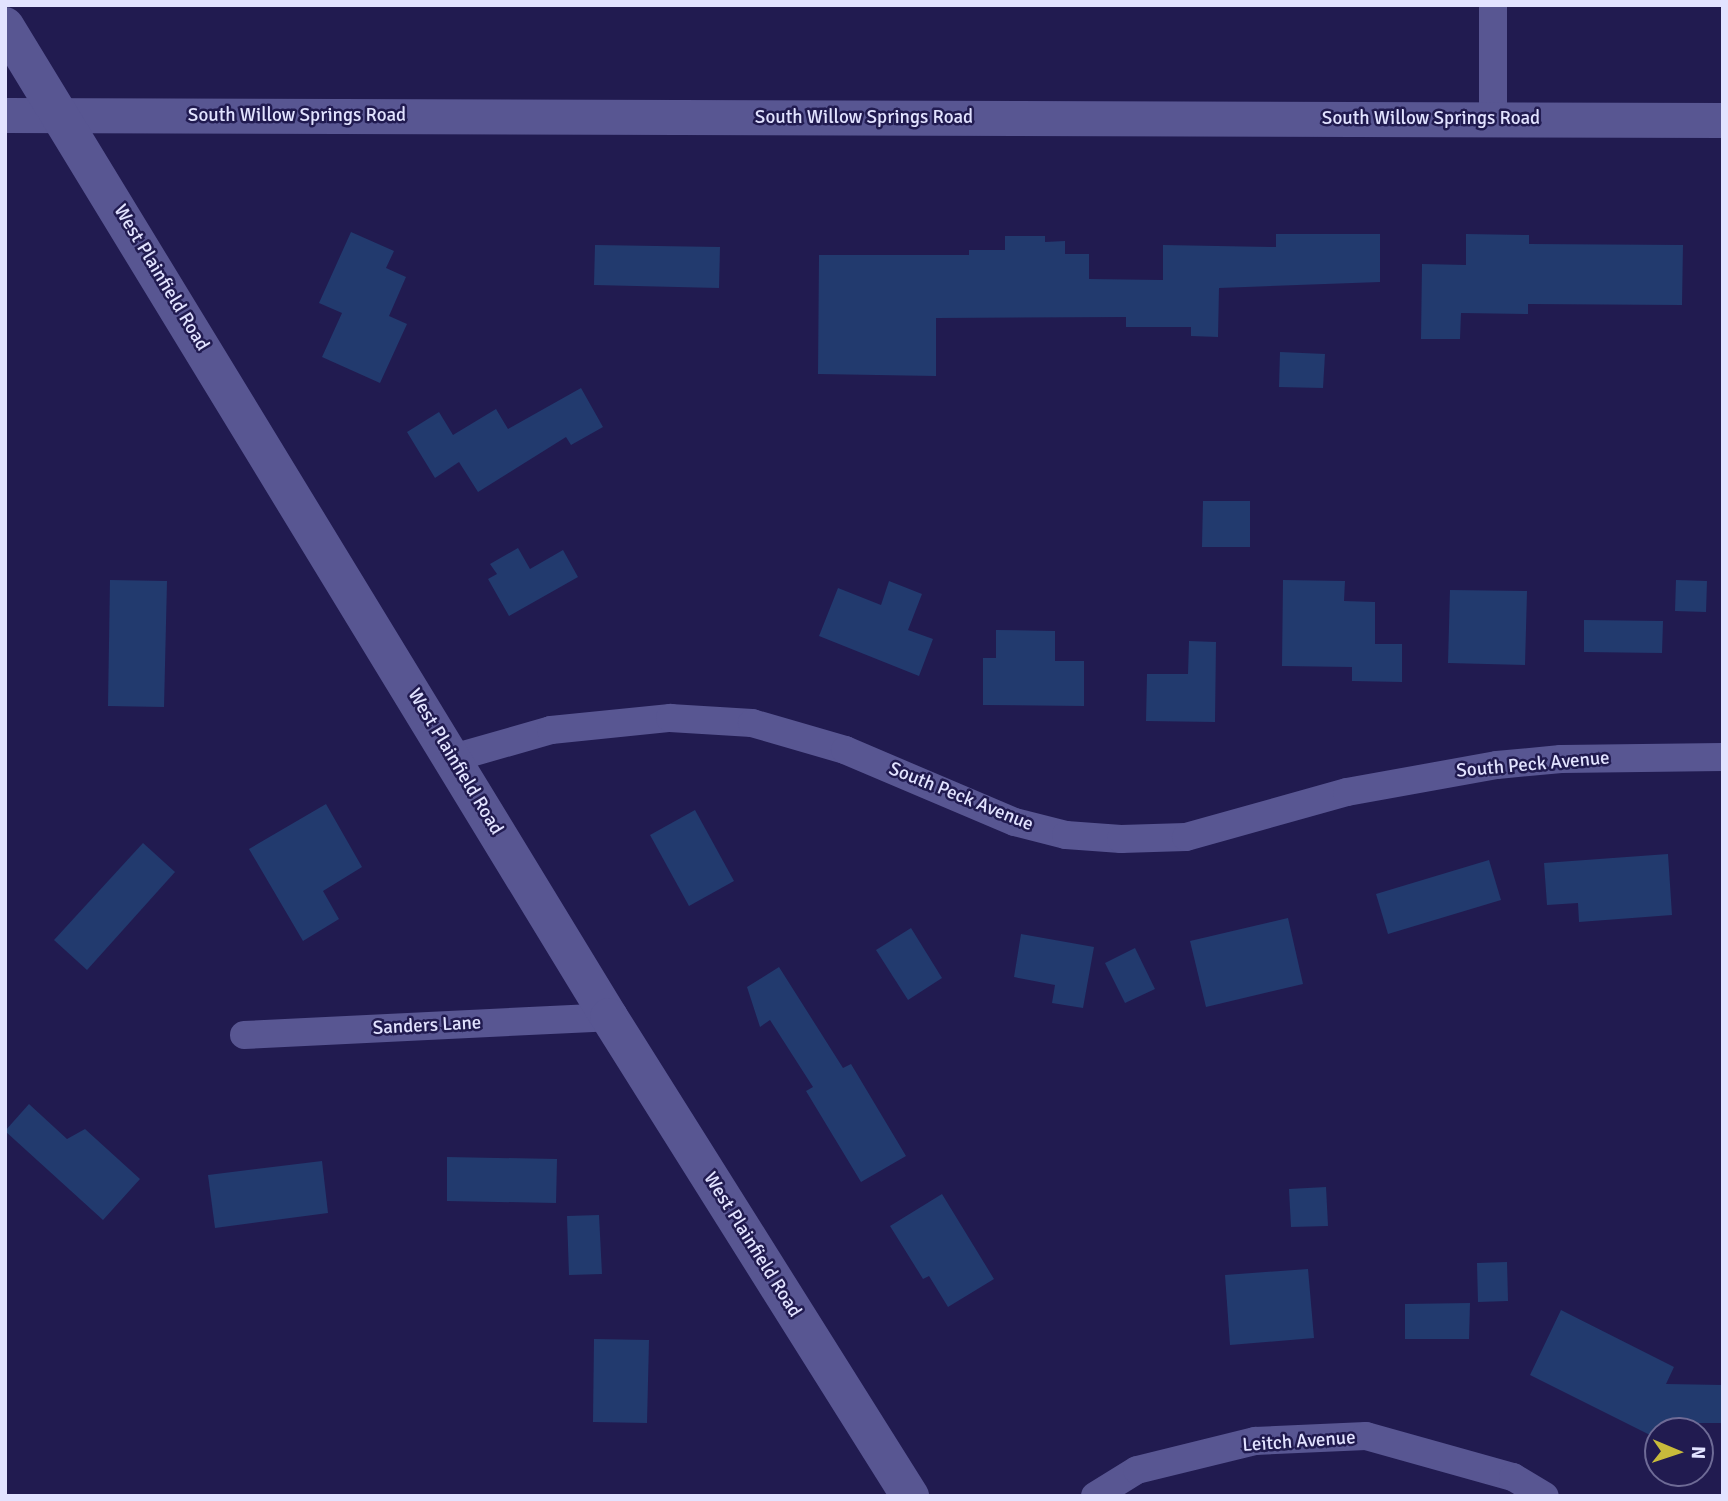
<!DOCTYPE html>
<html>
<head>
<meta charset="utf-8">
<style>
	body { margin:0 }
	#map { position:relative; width:1728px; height:1501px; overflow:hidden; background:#211b50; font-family:Signika,sans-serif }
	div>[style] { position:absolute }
	.building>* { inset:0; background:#223a6e }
	.minor>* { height:28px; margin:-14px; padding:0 14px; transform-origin:14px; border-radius:14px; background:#585692 }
	.tertiary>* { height:35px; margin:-17.5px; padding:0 17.5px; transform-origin:17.5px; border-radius:17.5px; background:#585692 }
	.secondary>* { height:38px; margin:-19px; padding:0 19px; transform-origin:19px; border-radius:19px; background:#585692 }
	span { translate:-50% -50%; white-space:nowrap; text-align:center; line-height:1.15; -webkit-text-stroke:5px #211b50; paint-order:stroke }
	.street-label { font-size:19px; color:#e2e3ff }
	.frame { position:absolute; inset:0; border:7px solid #e2e3ff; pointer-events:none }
	.north { position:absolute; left:1644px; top:1417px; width:70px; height:70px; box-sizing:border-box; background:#211b50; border:2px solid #6e6b96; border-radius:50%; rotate:92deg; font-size:19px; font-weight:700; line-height:28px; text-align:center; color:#e2e3ff }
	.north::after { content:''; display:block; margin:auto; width:24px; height:32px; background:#c8bb3b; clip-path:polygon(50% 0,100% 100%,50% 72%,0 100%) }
</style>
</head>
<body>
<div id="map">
	<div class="building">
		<i style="clip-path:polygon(351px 232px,394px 251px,386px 268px,406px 277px,389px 316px,407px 324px,380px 383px,322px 357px,342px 313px,319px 303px)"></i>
		<i style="clip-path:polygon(1276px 234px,1380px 234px,1380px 282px,1219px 288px,1218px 337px,1191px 336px,1191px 327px,1126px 327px,1126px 317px,936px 318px,936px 376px,818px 374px,819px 255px,969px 255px,969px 250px,1005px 250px,1005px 236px,1045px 236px,1045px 242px,1065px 241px,1065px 254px,1089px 254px,1089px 279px,1163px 280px,1163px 245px,1276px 247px)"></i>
		<i style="clip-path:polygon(1466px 234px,1529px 235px,1529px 244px,1683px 245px,1682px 305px,1528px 304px,1528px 314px,1461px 313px,1460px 339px,1421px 339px,1422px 264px,1466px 265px)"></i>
		<i style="clip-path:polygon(595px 245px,720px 247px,719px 288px,594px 285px)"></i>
		<i style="clip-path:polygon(1280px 352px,1325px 354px,1323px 388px,1279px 387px)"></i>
		<i style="clip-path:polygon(581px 388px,603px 427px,571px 445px,566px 437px,478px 492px,459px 462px,435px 478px,407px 432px,439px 412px,453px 435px,496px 409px,508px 429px)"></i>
		<i style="clip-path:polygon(1203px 501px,1250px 501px,1250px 547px,1202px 547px)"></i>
		<i style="clip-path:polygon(518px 548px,530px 569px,563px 550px,578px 577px,509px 616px,488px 579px,497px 574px,490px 564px)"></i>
		<i style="clip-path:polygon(110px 580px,167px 581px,164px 707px,108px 706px)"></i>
		<i style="clip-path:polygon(1283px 580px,1345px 581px,1344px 601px,1375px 602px,1375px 644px,1402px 644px,1402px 682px,1352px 681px,1352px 667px,1282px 666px)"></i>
		<i style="clip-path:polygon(1676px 580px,1707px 581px,1706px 612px,1675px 611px)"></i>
		<i style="clip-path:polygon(889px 581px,922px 594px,908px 630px,933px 639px,919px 676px,819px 636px,838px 588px,881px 605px)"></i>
		<i style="clip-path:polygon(1450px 590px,1527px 591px,1525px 665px,1448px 663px)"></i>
		<i style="clip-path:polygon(1584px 620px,1663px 621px,1662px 653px,1584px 652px)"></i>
		<i style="clip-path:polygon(996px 630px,1055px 631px,1055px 661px,1084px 661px,1084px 706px,983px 705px,983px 658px,996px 658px)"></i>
		<i style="clip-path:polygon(1189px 641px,1216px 642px,1215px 722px,1146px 721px,1147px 674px,1188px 674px)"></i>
		<i style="clip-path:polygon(326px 804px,362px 867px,323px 891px,339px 919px,303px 941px,249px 849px)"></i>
		<i style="clip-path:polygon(695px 810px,734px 881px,689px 906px,650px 835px)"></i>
		<i style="clip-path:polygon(143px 843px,175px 872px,87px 970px,54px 940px)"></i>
		<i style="clip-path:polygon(1668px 854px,1672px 915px,1579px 922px,1578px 903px,1547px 905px,1544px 863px)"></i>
		<i style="clip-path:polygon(1489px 860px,1501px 900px,1388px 934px,1376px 894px)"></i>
		<i style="clip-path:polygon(1288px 918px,1303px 984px,1206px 1007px,1190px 941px)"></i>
		<i style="clip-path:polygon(911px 928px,942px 978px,908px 1000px,876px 950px)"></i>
		<i style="clip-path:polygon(1021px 934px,1094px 947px,1083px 1008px,1052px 1003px,1055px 985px,1014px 977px)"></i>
		<i style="clip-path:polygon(1135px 948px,1155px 989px,1125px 1003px,1105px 963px)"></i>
		<i style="clip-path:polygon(779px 967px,843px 1068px,851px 1064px,906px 1156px,861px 1182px,806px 1091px,813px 1087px,770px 1020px,760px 1027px,747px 987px)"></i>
		<i style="clip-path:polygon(29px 1104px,67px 1139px,85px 1129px,140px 1179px,103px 1220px,5px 1131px)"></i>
		<i style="clip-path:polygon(447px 1157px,557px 1159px,556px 1203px,447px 1201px)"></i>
		<i style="clip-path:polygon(322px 1161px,328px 1213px,215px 1228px,208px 1175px)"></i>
		<i style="clip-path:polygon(1326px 1187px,1328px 1226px,1291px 1227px,1289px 1189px)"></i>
		<i style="clip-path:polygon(942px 1194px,994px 1279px,948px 1307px,929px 1276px,923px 1279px,890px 1226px)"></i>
		<i style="clip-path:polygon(599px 1215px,602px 1274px,569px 1275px,567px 1216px)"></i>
		<i style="clip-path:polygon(1507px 1262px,1508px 1301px,1478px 1302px,1477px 1263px)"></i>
		<i style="clip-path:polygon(1308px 1269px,1314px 1338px,1230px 1345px,1225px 1275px)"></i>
		<i style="clip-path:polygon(1470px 1303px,1469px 1339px,1405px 1339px,1405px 1304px)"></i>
		<i style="clip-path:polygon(1561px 1310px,1674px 1367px,1666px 1384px,1723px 1385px,1723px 1423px,1672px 1423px,1667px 1431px,1658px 1431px,1658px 1439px,1530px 1375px)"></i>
		<i style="clip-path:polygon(594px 1339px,649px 1340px,647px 1423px,593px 1422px)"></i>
	</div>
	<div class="minor">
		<i style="left:1493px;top:5px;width:114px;rotate:90deg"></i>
		<i style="left:453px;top:758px;width:102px;rotate:-15.9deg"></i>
		<i style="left:551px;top:730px;width:120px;rotate:-5.8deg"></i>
		<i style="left:670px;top:718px;width:82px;rotate:3.5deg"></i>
		<i style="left:752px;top:723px;width:97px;rotate:16.2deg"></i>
		<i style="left:845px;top:750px;width:185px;rotate:23deg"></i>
		<i style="left:1015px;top:822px;width:53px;rotate:14.3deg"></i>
		<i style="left:1066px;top:835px;width:55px;rotate:4.2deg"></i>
		<i style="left:1121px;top:839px;width:65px;rotate:-1.8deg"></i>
		<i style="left:1186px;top:837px;width:167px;rotate:-15.6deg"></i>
		<i style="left:1347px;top:792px;width:152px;rotate:-10.2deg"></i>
		<i style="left:1497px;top:765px;width:64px;rotate:-5.4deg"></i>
		<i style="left:1561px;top:759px;width:162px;rotate:-0.7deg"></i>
		<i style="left:244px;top:1035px;width:365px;rotate:-2.8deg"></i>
		<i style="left:1095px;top:1496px;width:49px;rotate:-31.8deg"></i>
		<i style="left:1137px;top:1470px;width:122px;rotate:-13.8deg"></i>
		<i style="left:1255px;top:1441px;width:111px;rotate:-2.6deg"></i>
		<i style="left:1366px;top:1436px;width:153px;rotate:15.6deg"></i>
		<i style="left:1513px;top:1477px;width:37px;rotate:31deg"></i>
	</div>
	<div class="tertiary">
		<i style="left:5px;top:115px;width:1718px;rotate:0.17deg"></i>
	</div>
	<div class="secondary">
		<i style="left:5px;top:26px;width:1161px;rotate:58.64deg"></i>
		<i style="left:609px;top:1017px;width:566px;rotate:57.86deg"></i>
	</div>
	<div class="street-label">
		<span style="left:297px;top:116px">South Willow Springs Road</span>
		<span style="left:864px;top:118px">South Willow Springs Road</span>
		<span style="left:1431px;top:119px">South Willow Springs Road</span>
		<span style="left:161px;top:278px;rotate:59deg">West Plainfield Road</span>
		<span style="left:455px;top:762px;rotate:59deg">West Plainfield Road</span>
		<span style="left:1533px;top:765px;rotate:-5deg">South Peck Avenue</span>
		<span style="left:961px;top:797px;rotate:22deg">South Peck Avenue</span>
		<span style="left:427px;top:1026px;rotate:-3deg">Sanders Lane</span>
		<span style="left:752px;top:1245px;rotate:58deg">West Plainfield Road</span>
		<span style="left:1299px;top:1442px;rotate:-4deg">Leitch Avenue</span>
	</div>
	<div class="frame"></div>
	<div class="north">N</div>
</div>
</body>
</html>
